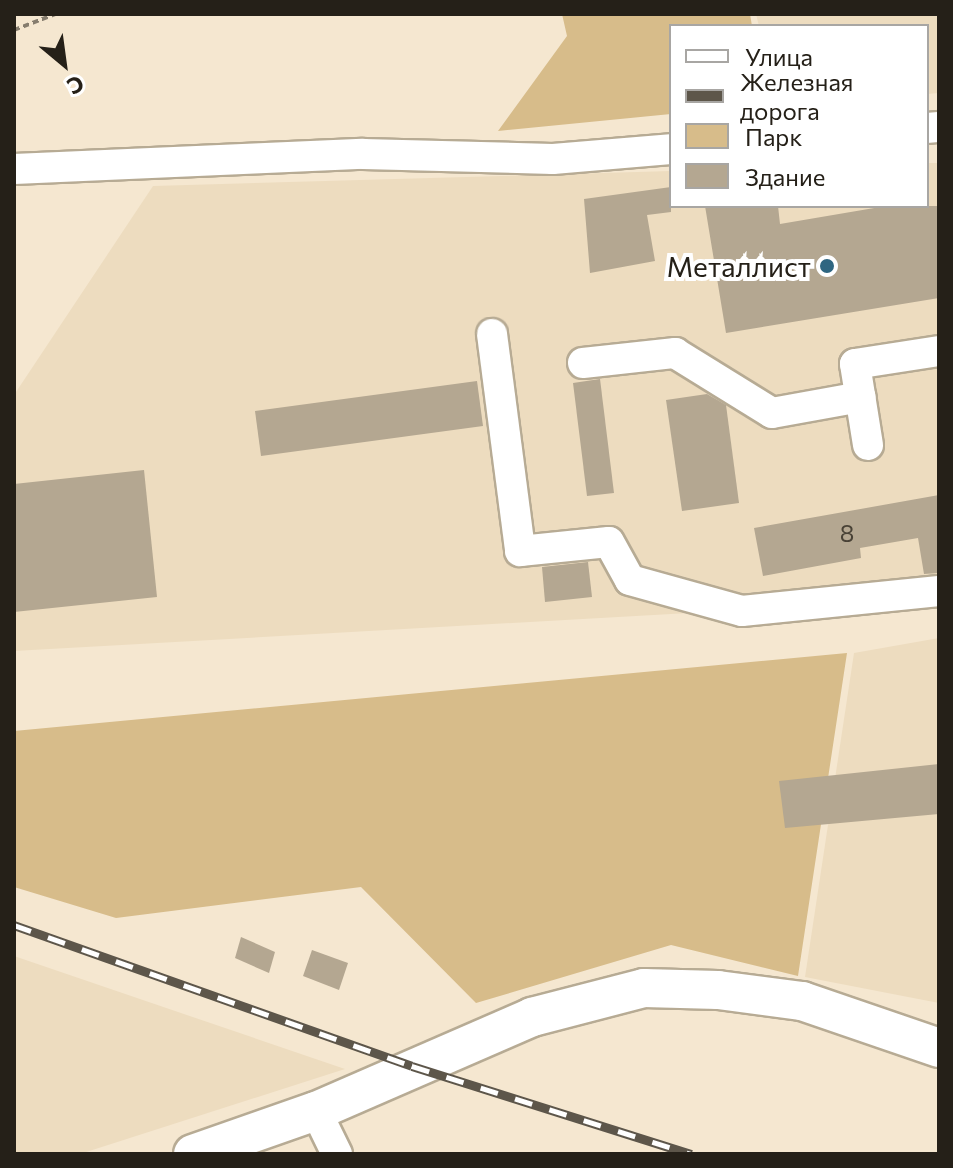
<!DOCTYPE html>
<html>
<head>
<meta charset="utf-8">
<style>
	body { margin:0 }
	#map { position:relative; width:953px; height:1168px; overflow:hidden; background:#f5e7d0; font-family:Commissioner,sans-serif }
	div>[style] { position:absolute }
	.built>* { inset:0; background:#eddcbf }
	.green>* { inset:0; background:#d7bc8a }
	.building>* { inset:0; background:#b4a791 }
	.path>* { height:4px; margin-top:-2px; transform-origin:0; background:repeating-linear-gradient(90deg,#867d6e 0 6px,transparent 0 10px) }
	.roads { filter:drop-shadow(2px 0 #b7ab94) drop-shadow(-2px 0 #b7ab94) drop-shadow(0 2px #b7ab94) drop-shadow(0 -2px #b7ab94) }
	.minor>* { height:30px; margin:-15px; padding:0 15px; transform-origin:15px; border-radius:15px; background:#fff }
	.major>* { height:38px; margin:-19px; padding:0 19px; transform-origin:19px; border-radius:19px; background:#fff }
	.rail>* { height:9px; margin-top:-4.5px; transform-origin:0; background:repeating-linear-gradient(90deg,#fff 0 18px,#5d564a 0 36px); box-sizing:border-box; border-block:2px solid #5d564a }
	.dots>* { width:22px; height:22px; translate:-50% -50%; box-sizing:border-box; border:4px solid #fff; border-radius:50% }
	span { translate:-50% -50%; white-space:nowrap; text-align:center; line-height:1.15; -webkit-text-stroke:8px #fff; paint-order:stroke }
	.number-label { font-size:24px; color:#494236 }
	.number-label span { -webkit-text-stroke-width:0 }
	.poi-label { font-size:28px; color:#252018 }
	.right { translate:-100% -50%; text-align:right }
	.frame { position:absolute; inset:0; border:16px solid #252018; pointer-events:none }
	.legend { position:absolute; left:669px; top:24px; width:260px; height:184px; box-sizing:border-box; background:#fff; border:2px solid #a8a6a3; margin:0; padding:10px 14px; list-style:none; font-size:24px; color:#252018 }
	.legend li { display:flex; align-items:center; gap:16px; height:40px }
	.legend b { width:40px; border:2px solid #a8a6a3 }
	.north { position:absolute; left:24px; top:24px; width:80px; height:80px; -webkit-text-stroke:6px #fff; paint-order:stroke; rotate:151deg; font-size:22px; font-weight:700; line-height:32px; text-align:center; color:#252018 }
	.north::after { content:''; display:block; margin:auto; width:28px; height:36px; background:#252018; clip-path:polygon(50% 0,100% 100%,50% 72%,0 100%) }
</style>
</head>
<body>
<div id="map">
	<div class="built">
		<i style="clip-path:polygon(756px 14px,939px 14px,939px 93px,927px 94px,927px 26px,759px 26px)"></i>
		<i style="clip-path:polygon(927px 163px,939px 163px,939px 599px,14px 651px,14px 395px,153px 186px,671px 171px,671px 206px,927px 206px)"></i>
		<i style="clip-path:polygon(939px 638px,939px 1003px,805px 977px,854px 653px)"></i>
		<i style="clip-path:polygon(14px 956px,345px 1069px,80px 1154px,14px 1154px)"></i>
	</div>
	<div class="green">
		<i style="clip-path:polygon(562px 14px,750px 14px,752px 26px,671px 26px,671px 114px,498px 131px,567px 36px)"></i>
		<i style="clip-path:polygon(847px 653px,798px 976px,671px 945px,476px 1003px,361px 887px,116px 918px,14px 887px,14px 731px)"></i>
	</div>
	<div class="building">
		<i style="clip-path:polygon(671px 187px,671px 212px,647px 215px,655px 261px,590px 273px,584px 199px)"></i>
		<i style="clip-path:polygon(705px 206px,778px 206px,780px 224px,886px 206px,939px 206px,939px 298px,726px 333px)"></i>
		<i style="clip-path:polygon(600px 379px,614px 493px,587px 496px,573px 383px)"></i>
		<i style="clip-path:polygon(477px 381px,483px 426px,261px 456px,255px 411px)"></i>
		<i style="clip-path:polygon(707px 394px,726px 405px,739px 503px,682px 511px,666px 400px)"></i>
		<i style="clip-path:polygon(144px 470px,157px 597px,14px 612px,14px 484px)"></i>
		<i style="clip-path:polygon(939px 495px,939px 573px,924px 574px,918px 538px,860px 548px,861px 558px,763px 576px,754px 528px)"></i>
		<i style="clip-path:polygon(588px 562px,592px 597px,545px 602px,542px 567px)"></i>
		<i style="clip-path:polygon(939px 764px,939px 814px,785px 828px,779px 781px)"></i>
		<i style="clip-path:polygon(241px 937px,275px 952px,269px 973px,235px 958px)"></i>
		<i style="clip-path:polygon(312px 950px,348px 963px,339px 990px,303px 976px)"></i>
	</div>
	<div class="path">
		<i style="left:14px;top:30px;width:44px;rotate:-21.3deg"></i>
	</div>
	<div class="roads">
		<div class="minor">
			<i style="left:927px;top:128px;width:12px;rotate:-5deg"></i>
			<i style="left:14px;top:169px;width:349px;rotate:-2.5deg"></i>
			<i style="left:363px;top:154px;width:190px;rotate:1.5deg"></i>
			<i style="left:553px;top:159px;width:118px;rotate:-4.8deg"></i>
			<i style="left:492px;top:334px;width:219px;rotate:82.6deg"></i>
			<i style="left:520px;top:551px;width:89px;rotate:-5.8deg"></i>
			<i style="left:609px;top:542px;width:43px;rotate:61.1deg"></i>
			<i style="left:630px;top:580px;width:116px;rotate:15.5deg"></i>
			<i style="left:742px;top:611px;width:198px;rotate:-5.8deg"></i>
			<i style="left:583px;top:363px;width:93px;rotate:-6.2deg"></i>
			<i style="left:675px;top:353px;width:114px;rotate:31.7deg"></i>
			<i style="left:772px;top:413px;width:90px;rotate:-10.2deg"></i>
			<i style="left:868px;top:445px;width:82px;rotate:-99.1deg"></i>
			<i style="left:855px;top:364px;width:85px;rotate:-8.8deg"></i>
			<i style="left:316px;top:1111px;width:48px;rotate:64deg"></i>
		</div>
		<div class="major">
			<i style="left:193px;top:1154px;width:130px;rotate:-19.3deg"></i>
			<i style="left:316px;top:1111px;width:236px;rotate:-23.5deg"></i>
			<i style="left:532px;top:1017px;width:116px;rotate:-14.5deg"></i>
			<i style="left:644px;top:988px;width:74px;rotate:1.5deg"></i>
			<i style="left:718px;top:990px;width:85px;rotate:7.5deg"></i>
			<i style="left:802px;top:1001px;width:145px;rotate:18.9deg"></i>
		</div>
	</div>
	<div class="rail">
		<i style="left:14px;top:925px;width:422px;rotate:19.5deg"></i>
		<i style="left:412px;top:1066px;width:293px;rotate:17.5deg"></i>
	</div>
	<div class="dots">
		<i style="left:827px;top:266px;background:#2f6681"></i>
	</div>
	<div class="number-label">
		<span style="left:847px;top:533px">8</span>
	</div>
	<div class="poi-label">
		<span class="right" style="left:811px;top:266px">Металлист</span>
	</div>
	<div class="frame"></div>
	<ul class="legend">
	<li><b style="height:10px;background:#fff"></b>Улица</li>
	<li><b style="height:10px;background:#5d564a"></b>Железная дорога</li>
	<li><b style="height:22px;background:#d7bc8a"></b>Парк</li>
	<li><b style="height:22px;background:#b4a791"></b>Здание</li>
	</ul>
	<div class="north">С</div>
</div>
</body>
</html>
